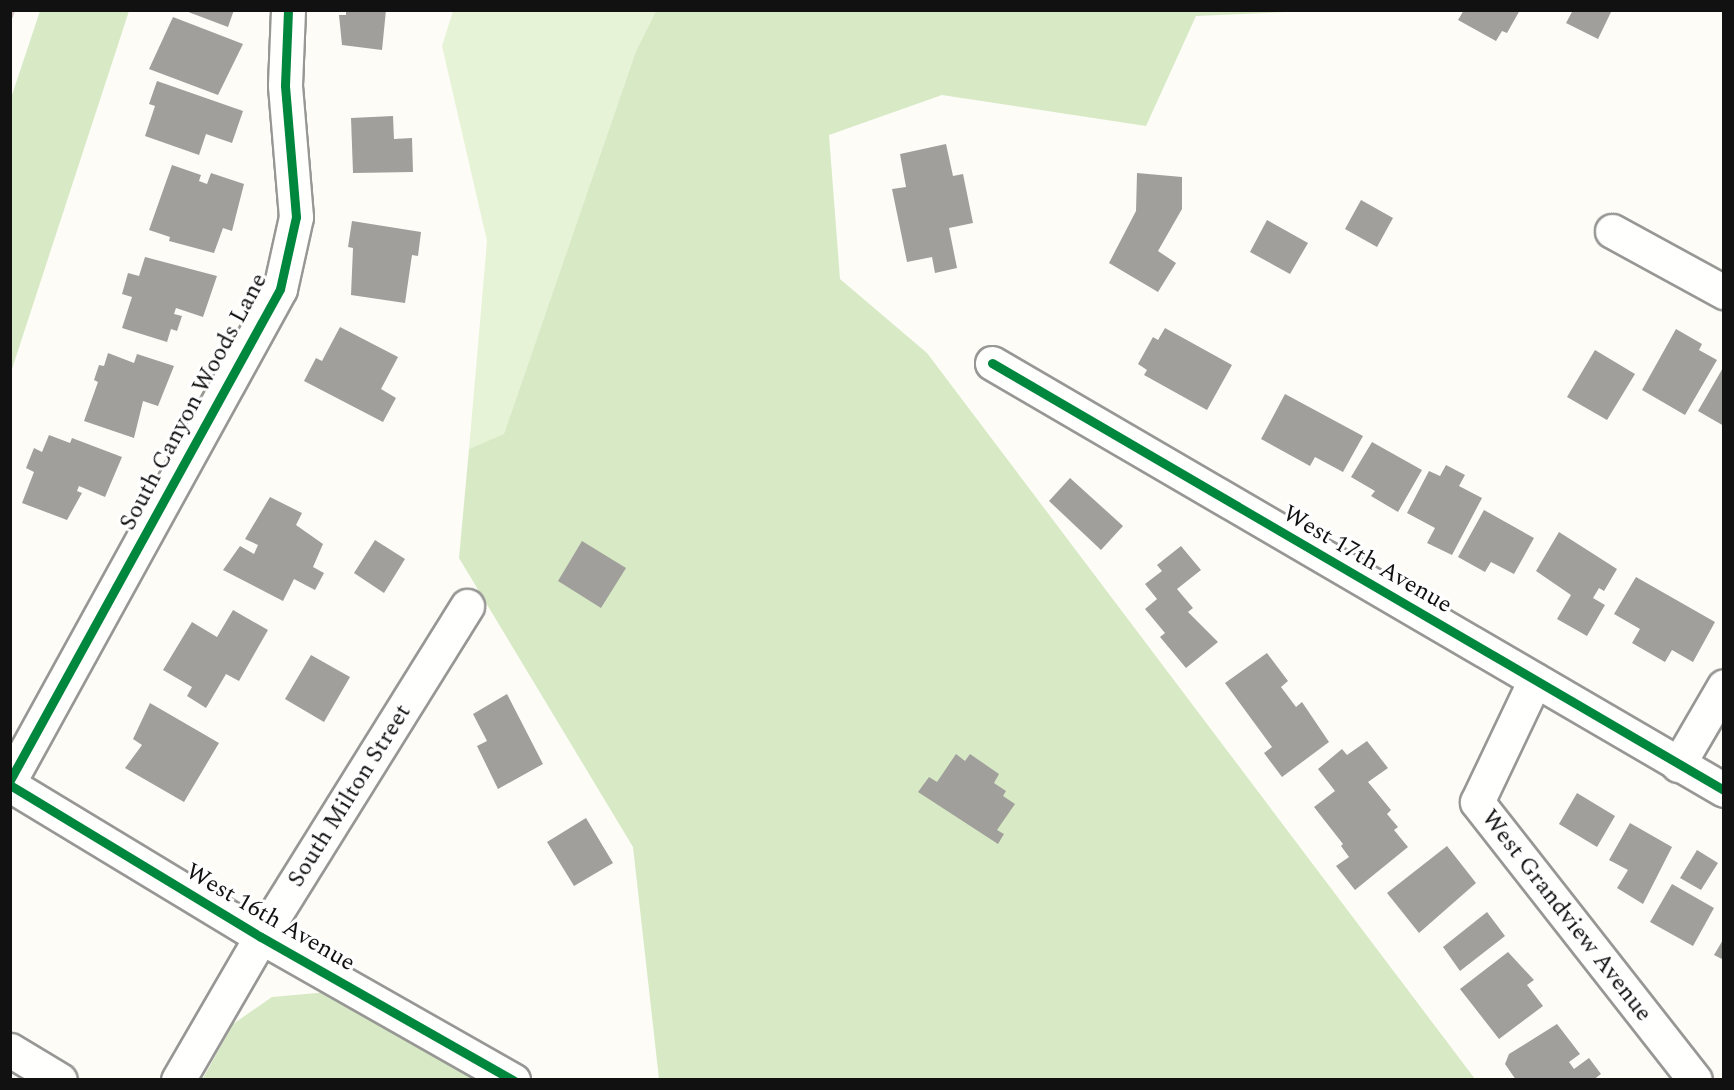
<!DOCTYPE html>
<html>
<head>
<meta charset="utf-8">
<style>
	body { margin:0 }
	#map { position:relative; width:1734px; height:1090px; overflow:hidden; background:#fdfcf7; font-family:Spectral,serif }
	div>[style] { position:absolute }
	.green>* { inset:0; background:#e7f3d7 }
	.forest>* { inset:0; background:#d8eac5 }
	.building>* { inset:0; background:#a19f9c }
	.roads { filter:drop-shadow(2px 0 #979795) drop-shadow(-2px 0 #979795) drop-shadow(0 2px #979795) drop-shadow(0 -2px #979795) }
	.minor>* { height:33px; margin:-16.5px; padding:0 16.5px; transform-origin:16.5px; border-radius:16.5px; background:#fffffe }
	.rail>* { height:4.5px; margin:-2.25px; padding:0 2.25px; transform-origin:2.25px; border-radius:2.25px; background:#d9c6c7 }
	.cycleway>* { height:9px; margin:-4.5px; padding:0 4.5px; transform-origin:4.5px; border-radius:4.5px; background:#00873e }
	span { translate:-50% -50%; white-space:nowrap; text-align:center; line-height:1.15; -webkit-text-stroke:6px #fff; paint-order:stroke }
	.street-label { font-size:24px; color:#111 }
	.frame { position:absolute; inset:0; border:12px solid #111; pointer-events:none }
</style>
</head>
<body>
<div id="map">
	<div class="green">
		<i style="clip-path:polygon(453px 11px,656px 11px,636px 51px,504px 435px,469px 449px,487px 241px,442px 46px)"></i>
	</div>
	<div class="forest">
		<i style="clip-path:polygon(40px 11px,129px 11px,11px 372px,11px 98px)"></i>
		<i style="clip-path:polygon(656px 11px,1309px 11px,1196px 16px,1146px 126px,942px 95px,829px 135px,840px 279px,927px 353px,1475px 1079px,659px 1079px,633px 847px,459px 558px,469px 449px,504px 434px,636px 51px)"></i>
		<i style="clip-path:polygon(328px 992px,479px 1079px,202px 1080px,233px 1024px,272px 997px)"></i>
	</div>
	<div class="building">
		<i style="clip-path:polygon(183px 10px,234px 10px,228px 27px)"></i>
		<i style="clip-path:polygon(346px 10px,386px 10px,382px 50px,342px 45px,339px 15px,346px 15px)"></i>
		<i style="clip-path:polygon(1464px 10px,1520px 10px,1507px 33px,1502px 31px,1496px 41px,1458px 20px)"></i>
		<i style="clip-path:polygon(1573px 10px,1612px 10px,1598px 39px,1566px 23px)"></i>
		<i style="clip-path:polygon(173px 17px,243px 44px,218px 95px,149px 69px)"></i>
		<i style="clip-path:polygon(157px 81px,243px 111px,232px 143px,206px 134px,199px 155px,145px 136px,155px 106px,149px 104px)"></i>
		<i style="clip-path:polygon(393px 116px,394px 139px,412px 138px,413px 172px,353px 173px,351px 118px)"></i>
		<i style="clip-path:polygon(946px 144px,953px 176px,963px 174px,973px 223px,949px 228px,957px 268px,935px 273px,932px 257px,907px 262px,892px 189px,906px 187px,900px 154px)"></i>
		<i style="clip-path:polygon(172px 165px,201px 175px,199px 181px,207px 184px,211px 173px,244px 184px,232px 231px,223px 228px,214px 253px,169px 241px,170px 237px,149px 230px)"></i>
		<i style="clip-path:polygon(1137px 173px,1182px 177px,1182px 209px,1158px 251px,1176px 263px,1158px 292px,1109px 263px,1136px 211px)"></i>
		<i style="clip-path:polygon(1361px 200px,1393px 218px,1377px 247px,1345px 229px)"></i>
		<i style="clip-path:polygon(1267px 220px,1308px 243px,1290px 274px,1250px 252px)"></i>
		<i style="clip-path:polygon(352px 221px,421px 232px,418px 256px,412px 255px,405px 303px,351px 295px,353px 248px,348px 247px)"></i>
		<i style="clip-path:polygon(145px 257px,217px 276px,203px 317px,176px 308px,174px 314px,182px 316px,177px 331px,171px 329px,167px 342px,122px 328px,132px 297px,122px 294px,128px 273px,139px 276px)"></i>
		<i style="clip-path:polygon(340px 327px,398px 357px,381px 389px,396px 398px,383px 422px,304px 381px,316px 358px,322px 361px)"></i>
		<i style="clip-path:polygon(1165px 328px,1232px 365px,1207px 410px,1144px 375px,1147px 370px,1138px 364px,1153px 337px,1158px 340px)"></i>
		<i style="clip-path:polygon(1676px 329px,1702px 344px,1699px 350px,1717px 360px,1685px 415px,1642px 390px)"></i>
		<i style="clip-path:polygon(1595px 350px,1635px 374px,1607px 420px,1567px 397px)"></i>
		<i style="clip-path:polygon(108px 353px,134px 363px,137px 354px,174px 366px,158px 406px,143px 401px,134px 438px,84px 421px,98px 382px,94px 380px,99px 365px,104px 366px)"></i>
		<i style="clip-path:polygon(1724px 366px,1724px 426px,1698px 411px)"></i>
		<i style="clip-path:polygon(1285px 394px,1363px 436px,1343px 472px,1315px 457px,1310px 466px,1261px 439px)"></i>
		<i style="clip-path:polygon(49px 435px,70px 443px,72px 438px,122px 457px,105px 497px,79px 486px,77px 491px,82px 493px,67px 520px,22px 503px,34px 472px,26px 468px,34px 448px,42px 452px)"></i>
		<i style="clip-path:polygon(1372px 442px,1422px 470px,1398px 512px,1371px 496px,1375px 491px,1351px 477px)"></i>
		<i style="clip-path:polygon(1446px 465px,1465px 475px,1459px 486px,1482px 498px,1452px 555px,1427px 543px,1435px 528px,1407px 513px,1429px 471px,1440px 476px)"></i>
		<i style="clip-path:polygon(1070px 478px,1123px 526px,1101px 550px,1049px 501px)"></i>
		<i style="clip-path:polygon(270px 497px,302px 513px,296px 525px,323px 544px,313px 567px,324px 573px,315px 590px,294px 579px,283px 601px,223px 570px,240px 546px,254px 554px,258px 545px,245px 539px)"></i>
		<i style="clip-path:polygon(1484px 510px,1534px 538px,1514px 574px,1491px 562px,1485px 572px,1458px 557px)"></i>
		<i style="clip-path:polygon(1559px 532px,1617px 569px,1604px 591px,1599px 588px,1593px 598px,1605px 605px,1587px 636px,1557px 619px,1571px 595px,1536px 571px)"></i>
		<i style="clip-path:polygon(375px 540px,405px 559px,384px 593px,354px 573px)"></i>
		<i style="clip-path:polygon(582px 541px,626px 568px,601px 608px,558px 581px)"></i>
		<i style="clip-path:polygon(1181px 546px,1201px 570px,1177px 589px,1193px 608px,1188px 612px,1218px 642px,1186px 668px,1160px 637px,1165px 633px,1145px 609px,1157px 599px,1145px 584px,1162px 571px,1157px 565px)"></i>
		<i style="clip-path:polygon(1636px 577px,1715px 622px,1693px 662px,1672px 650px,1665px 662px,1632px 643px,1640px 629px,1614px 614px)"></i>
		<i style="clip-path:polygon(233px 610px,268px 630px,239px 681px,226px 674px,206px 708px,187px 696px,192px 687px,163px 670px,192px 622px,217px 637px)"></i>
		<i style="clip-path:polygon(1267px 653px,1288px 681px,1281px 687px,1296px 707px,1302px 702px,1329px 742px,1282px 777px,1264px 753px,1272px 747px,1225px 683px)"></i>
		<i style="clip-path:polygon(311px 655px,350px 677px,324px 722px,285px 699px)"></i>
		<i style="clip-path:polygon(507px 694px,543px 764px,498px 789px,477px 746px,487px 741px,473px 714px)"></i>
		<i style="clip-path:polygon(150px 703px,219px 743px,184px 802px,125px 768px,142px 745px,133px 739px)"></i>
		<i style="clip-path:polygon(1367px 741px,1388px 768px,1368px 782px,1391px 810px,1387px 814px,1398px 827px,1394px 830px,1408px 847px,1355px 890px,1336px 866px,1349px 857px,1341px 846px,1343px 844px,1314px 807px,1335px 791px,1318px 769px,1342px 749px,1347px 755px)"></i>
		<i style="clip-path:polygon(956px 754px,965px 761px,970px 754px,999px 774px,994px 783px,1006px 791px,1003px 796px,1015px 804px,997px 830px,1004px 834px,998px 844px,918px 792px,929px 777px,937px 782px)"></i>
		<i style="clip-path:polygon(1577px 793px,1615px 816px,1597px 847px,1559px 824px)"></i>
		<i style="clip-path:polygon(586px 818px,613px 863px,574px 886px,547px 842px)"></i>
		<i style="clip-path:polygon(1630px 823px,1672px 847px,1643px 904px,1617px 888px,1628px 870px,1609px 860px)"></i>
		<i style="clip-path:polygon(1447px 846px,1476px 883px,1419px 933px,1387px 893px)"></i>
		<i style="clip-path:polygon(1697px 850px,1718px 863px,1701px 890px,1680px 878px)"></i>
		<i style="clip-path:polygon(1672px 884px,1714px 908px,1693px 946px,1650px 922px)"></i>
		<i style="clip-path:polygon(1487px 912px,1505px 936px,1460px 971px,1443px 947px)"></i>
		<i style="clip-path:polygon(1724px 938px,1724px 960px,1714px 955px)"></i>
		<i style="clip-path:polygon(1508px 952px,1534px 980px,1527px 985px,1543px 1006px,1499px 1039px,1460px 989px)"></i>
		<i style="clip-path:polygon(1557px 1024px,1580px 1054px,1569px 1062px,1574px 1069px,1589px 1058px,1601px 1074px,1593px 1080px,1516px 1080px,1505px 1064px,1509px 1054px)"></i>
	</div>
	<div class="roads">
		<div class="minor">
			<i style="left:1612px;top:231px;width:128px;rotate:28.6deg"></i>
			<i style="left:992px;top:363px;width:847px;rotate:30.26deg"></i>
			<i style="left:1535px;top:680px;width:135px;rotate:115.4deg"></i>
			<i style="left:1477px;top:802px;width:353px;rotate:51.9deg"></i>
			<i style="left:1678px;top:765px;width:91px;rotate:-59.8deg"></i>
			<i style="left:10px;top:780px;width:560px;rotate:-61.19deg"></i>
			<i style="left:280px;top:289px;width:74px;rotate:-77.5deg"></i>
			<i style="left:296px;top:217px;width:132px;rotate:-94.8deg"></i>
			<i style="left:285px;top:85px;width:75px;rotate:-87.7deg"></i>
			<i style="left:10px;top:785px;width:293px;rotate:31.2deg"></i>
			<i style="left:261px;top:937px;width:290px;rotate:29.6deg"></i>
			<i style="left:10px;top:1050px;width:58px;rotate:31deg"></i>
			<i style="left:178px;top:1080px;width:165px;rotate:-59.9deg"></i>
			<i style="left:261px;top:937px;width:390px;rotate:-58.1deg"></i>
		</div>
	</div>
	<div class="rail">
		<i style="left:10px;top:16px;width:6px;rotate:-72deg"></i>
	</div>
	<div class="cycleway">
		<i style="left:992px;top:363px;width:847px;rotate:30.26deg"></i>
		<i style="left:10px;top:780px;width:560px;rotate:-61.19deg"></i>
		<i style="left:280px;top:289px;width:74px;rotate:-77.5deg"></i>
		<i style="left:296px;top:217px;width:132px;rotate:-94.8deg"></i>
		<i style="left:285px;top:85px;width:75px;rotate:-87.7deg"></i>
		<i style="left:10px;top:785px;width:293px;rotate:31.2deg"></i>
		<i style="left:261px;top:937px;width:290px;rotate:29.6deg"></i>
	</div>
	<div class="street-label">
		<span style="left:194px;top:402px;rotate:-62deg">South Canyon Woods Lane</span>
		<span style="left:1367px;top:560px;rotate:30deg">West 17th Avenue</span>
		<span style="left:350px;top:796px;rotate:-58deg">South Milton Street</span>
		<span style="left:1566px;top:916px;rotate:52deg">West Grandview Avenue</span>
		<span style="left:270px;top:918px;rotate:30deg">West 16th Avenue</span>
	</div>
	<div class="frame"></div>
</div>
</body>
</html>
